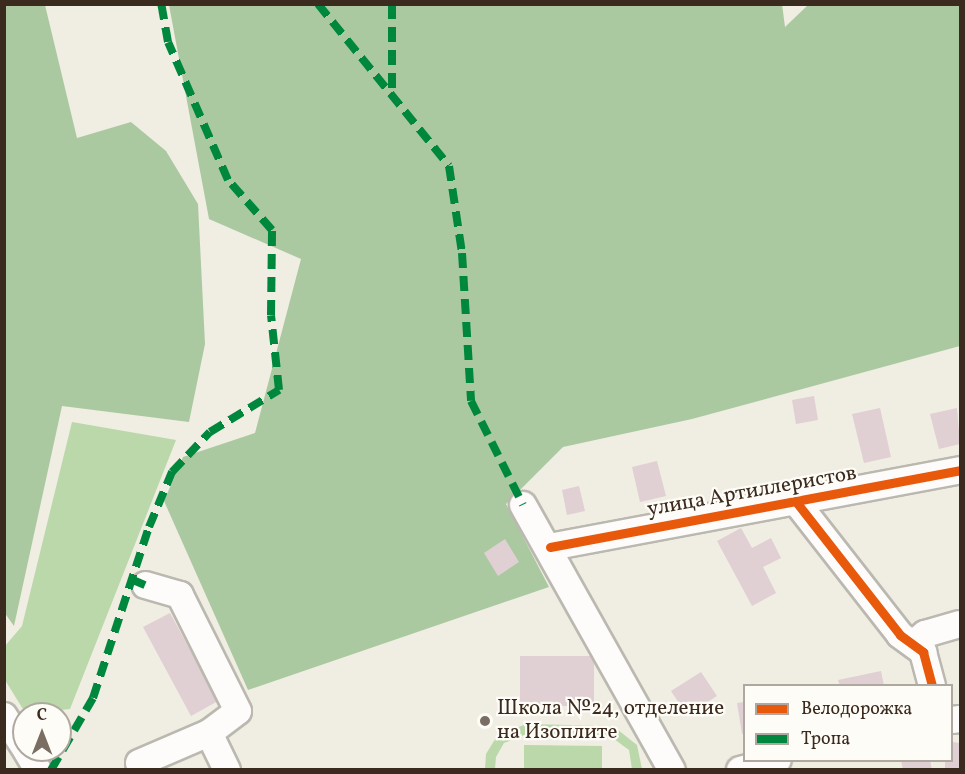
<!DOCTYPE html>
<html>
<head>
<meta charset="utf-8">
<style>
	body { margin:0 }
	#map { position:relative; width:965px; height:774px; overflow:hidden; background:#f0ede3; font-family:Vollkorn,serif }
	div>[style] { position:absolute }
	.green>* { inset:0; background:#bad8a9 }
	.forest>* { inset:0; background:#abc9a0 }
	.building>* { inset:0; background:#e0cfd3 }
	.roads { filter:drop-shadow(2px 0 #bbb8b0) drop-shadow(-2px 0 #bbb8b0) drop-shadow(0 2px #bbb8b0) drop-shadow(0 -2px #bbb8b0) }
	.minor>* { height:26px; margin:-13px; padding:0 13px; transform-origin:13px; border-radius:13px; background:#fdfcfb }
	.quiet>* { height:8px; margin-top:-4px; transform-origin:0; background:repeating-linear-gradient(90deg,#00873e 0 15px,transparent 0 23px) }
	.cycleway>* { height:9px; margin:-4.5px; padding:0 4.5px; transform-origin:4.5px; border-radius:4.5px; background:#e8590c }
	.dots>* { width:16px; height:16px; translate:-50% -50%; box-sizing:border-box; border:3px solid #fdfcf7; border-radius:50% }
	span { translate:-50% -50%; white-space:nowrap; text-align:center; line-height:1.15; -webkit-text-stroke:4.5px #fdfcf7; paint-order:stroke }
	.street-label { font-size:21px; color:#3b2a1e }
	.poi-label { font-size:21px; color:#3b2a1e }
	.left { translate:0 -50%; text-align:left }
	.frame { position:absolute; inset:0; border:6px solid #3b2a1e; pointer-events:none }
	.legend { position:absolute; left:743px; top:684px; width:210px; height:78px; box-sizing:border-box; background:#fdfcf7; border:2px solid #afa8a0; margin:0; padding:8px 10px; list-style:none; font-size:18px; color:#3b2a1e }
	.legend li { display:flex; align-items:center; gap:12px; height:30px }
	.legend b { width:30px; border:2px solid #afa8a0 }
	.north { position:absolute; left:12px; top:702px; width:60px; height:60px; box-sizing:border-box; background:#fdfcf7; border:2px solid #afa8a0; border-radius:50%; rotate:0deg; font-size:16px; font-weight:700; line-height:24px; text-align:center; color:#3b2a1e }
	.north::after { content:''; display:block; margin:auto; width:21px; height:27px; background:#7a6e63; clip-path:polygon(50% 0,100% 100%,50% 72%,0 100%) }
</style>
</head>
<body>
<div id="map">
	<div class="green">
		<i style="clip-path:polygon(72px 422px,176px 440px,70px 709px,26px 714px,5px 680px,5px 646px,22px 626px)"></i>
		<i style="clip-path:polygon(526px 724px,613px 726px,637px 745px,642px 769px,632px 769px,629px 750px,610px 736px,527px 734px,504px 743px,496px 757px,495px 769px,485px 769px,486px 754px,497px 736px)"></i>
		<i style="clip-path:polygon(524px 745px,602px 746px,602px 769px,524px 769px)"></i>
	</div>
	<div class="forest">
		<i style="clip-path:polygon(782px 4px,785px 27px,808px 5px,960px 5px,960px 346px,692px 419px,563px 447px,506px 504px,549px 587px,248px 690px,164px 501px,183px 457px,255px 433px,301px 259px,209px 219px,169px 5px)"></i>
		<i style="clip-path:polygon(4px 5px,45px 5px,77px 138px,131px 122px,166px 151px,198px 204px,205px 344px,189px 422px,62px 406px,14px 626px,4px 612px)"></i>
	</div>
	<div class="building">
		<i style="clip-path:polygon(814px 396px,818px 420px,796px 424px,792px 400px)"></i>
		<i style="clip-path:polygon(880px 408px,891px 457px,864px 463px,852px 414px)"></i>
		<i style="clip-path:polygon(957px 408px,960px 444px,939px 449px,930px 414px)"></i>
		<i style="clip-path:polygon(657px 461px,666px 496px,640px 502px,632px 467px)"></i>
		<i style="clip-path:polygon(579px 486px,585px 511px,567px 515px,562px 490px)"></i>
		<i style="clip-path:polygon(741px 528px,752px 548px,771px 538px,781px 558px,763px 567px,776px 593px,752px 606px,717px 541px)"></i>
		<i style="clip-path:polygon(505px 539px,519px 562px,498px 576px,484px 553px)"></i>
		<i style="clip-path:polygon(170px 613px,218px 701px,191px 716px,143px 627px)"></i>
		<i style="clip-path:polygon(520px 656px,594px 656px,594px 706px,520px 706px)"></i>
		<i style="clip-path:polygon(881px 671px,884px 686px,840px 686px,838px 680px)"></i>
		<i style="clip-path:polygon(701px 672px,717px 696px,687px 715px,671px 691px)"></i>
		<i style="clip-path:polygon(744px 702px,744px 734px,742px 734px,737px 703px)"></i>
		<i style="clip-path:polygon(952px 742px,960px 743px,960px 770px,945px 770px,945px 760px,952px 760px)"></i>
		<i style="clip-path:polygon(901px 760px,930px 760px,932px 770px,903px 770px)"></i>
	</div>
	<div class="roads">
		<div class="minor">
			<i style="left:797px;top:503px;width:167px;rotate:52deg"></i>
			<i style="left:900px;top:635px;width:29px;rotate:36deg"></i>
			<i style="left:923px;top:652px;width:35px;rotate:75deg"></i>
			<i style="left:523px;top:505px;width:304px;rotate:60.7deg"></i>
			<i style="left:550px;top:547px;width:417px;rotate:-10.6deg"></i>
			<i style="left:913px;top:644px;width:16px;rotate:-40deg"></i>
			<i style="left:925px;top:634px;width:36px;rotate:-16deg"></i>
			<i style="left:4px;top:716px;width:37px;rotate:57deg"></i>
			<i style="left:952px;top:720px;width:8px;rotate:-7deg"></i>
			<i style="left:209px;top:733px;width:41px;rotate:64.1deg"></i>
			<i style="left:26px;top:750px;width:23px;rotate:59deg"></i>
			<i style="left:139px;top:763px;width:76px;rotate:-23.2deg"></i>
			<i style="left:209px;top:733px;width:36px;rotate:-37deg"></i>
			<i style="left:238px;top:711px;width:130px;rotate:-116.6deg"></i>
			<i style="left:180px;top:595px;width:36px;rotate:-164deg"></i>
			<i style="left:740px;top:770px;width:39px;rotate:-15deg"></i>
		</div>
	</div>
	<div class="quiet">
		<i style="left:318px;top:4px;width:208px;rotate:51deg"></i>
		<i style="left:449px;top:166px;width:88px;rotate:81.5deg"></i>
		<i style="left:462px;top:253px;width:148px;rotate:86.5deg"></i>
		<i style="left:471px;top:401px;width:116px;rotate:63.4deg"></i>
		<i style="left:392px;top:4px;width:88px;rotate:90deg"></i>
		<i style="left:133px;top:580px;width:13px;rotate:23deg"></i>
		<i style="left:51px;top:770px;width:83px;rotate:-59.7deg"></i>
		<i style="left:93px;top:698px;width:180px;rotate:-71.9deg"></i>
		<i style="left:149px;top:527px;width:60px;rotate:-67.3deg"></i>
		<i style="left:172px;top:472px;width:55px;rotate:-46.5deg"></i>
		<i style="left:210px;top:432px;width:81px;rotate:-31.3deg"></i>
		<i style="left:279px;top:390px;width:75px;rotate:-96.1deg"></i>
		<i style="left:271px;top:315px;width:85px;rotate:-89.3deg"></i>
		<i style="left:272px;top:230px;width:67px;rotate:-131.3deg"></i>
		<i style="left:228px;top:180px;width:150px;rotate:-113.5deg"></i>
		<i style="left:168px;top:42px;width:39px;rotate:-100deg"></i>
	</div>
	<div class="cycleway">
		<i style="left:797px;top:503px;width:167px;rotate:52deg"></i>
		<i style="left:900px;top:635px;width:29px;rotate:36deg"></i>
		<i style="left:923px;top:652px;width:35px;rotate:75deg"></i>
		<i style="left:550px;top:547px;width:417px;rotate:-10.6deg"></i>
	</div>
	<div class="dots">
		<i style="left:485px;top:721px;background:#7a6e63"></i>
	</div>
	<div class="street-label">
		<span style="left:752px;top:492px;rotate:-10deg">улица Артиллеристов</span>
	</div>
	<div class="poi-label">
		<span class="left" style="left:497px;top:721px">Школа №24, отделение<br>на Изоплите</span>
	</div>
	<div class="frame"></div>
	<ul class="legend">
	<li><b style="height:8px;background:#e8590c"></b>Велодорожка</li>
	<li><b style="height:8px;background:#00873e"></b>Тропа</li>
	</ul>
	<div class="north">С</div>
</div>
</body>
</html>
